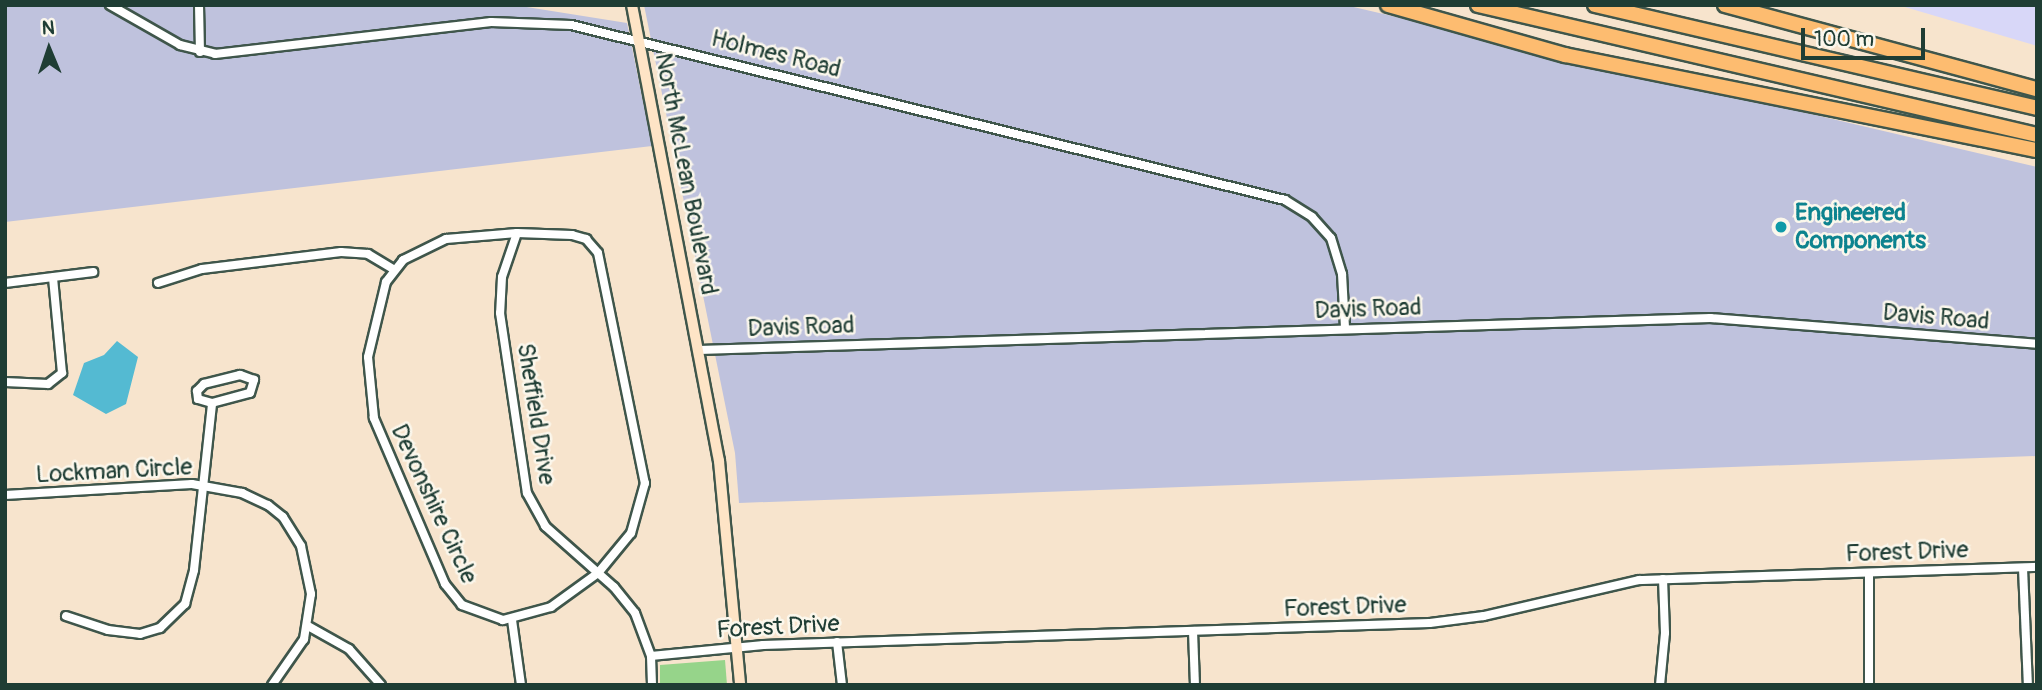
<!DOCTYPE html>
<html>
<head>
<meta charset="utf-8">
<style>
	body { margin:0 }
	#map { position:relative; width:2042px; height:690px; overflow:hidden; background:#f7e4cd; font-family:Pangolin,sans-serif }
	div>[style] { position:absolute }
	.built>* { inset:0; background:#d8d7f8 }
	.industrial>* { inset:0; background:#bfc2dd }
	.green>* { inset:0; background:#96d48a }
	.water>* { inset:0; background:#54bad2 }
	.roads { filter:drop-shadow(2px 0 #3f564b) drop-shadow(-2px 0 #3f564b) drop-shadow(0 2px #3f564b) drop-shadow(0 -2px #3f564b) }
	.street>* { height:8px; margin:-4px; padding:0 4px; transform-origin:4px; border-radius:4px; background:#fff }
	.secondary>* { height:10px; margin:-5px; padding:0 5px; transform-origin:5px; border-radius:5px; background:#fee4c6 }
	.highway>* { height:14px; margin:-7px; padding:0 7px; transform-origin:7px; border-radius:7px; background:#fdbc70 }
	.dots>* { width:19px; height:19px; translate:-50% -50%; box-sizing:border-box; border:4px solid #fbf7ec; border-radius:50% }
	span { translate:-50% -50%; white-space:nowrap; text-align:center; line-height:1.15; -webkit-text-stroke:5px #fbf7ec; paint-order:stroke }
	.street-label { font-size:24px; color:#1f3d34 }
	.culture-label { font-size:24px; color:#0d838f; font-weight:700 }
	.left { translate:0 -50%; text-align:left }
	.frame { position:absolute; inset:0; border:7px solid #1f3d34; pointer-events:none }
	.north { position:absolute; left:14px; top:14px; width:70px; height:70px; -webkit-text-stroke:5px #fbf7ec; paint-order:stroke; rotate:358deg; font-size:19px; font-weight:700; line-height:28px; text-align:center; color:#1f3d34 }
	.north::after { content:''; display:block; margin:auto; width:24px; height:32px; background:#1f3d34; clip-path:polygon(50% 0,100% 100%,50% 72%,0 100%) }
	.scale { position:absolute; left:1801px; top:28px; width:124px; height:32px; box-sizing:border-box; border:4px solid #1f3d34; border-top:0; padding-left:9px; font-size:21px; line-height:24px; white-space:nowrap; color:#1f3d34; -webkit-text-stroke:5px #fbf7ec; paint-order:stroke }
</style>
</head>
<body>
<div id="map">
	<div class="built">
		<i style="clip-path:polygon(1898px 5px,2037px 5px,2037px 46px)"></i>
	</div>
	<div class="industrial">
		<i style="clip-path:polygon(5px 5px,514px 5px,627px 23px,652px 146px,5px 222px)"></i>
		<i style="clip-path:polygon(644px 5px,1345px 5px,2037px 167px,2037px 456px,739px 503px,735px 453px)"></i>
	</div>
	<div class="green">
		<i style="clip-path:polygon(725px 660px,727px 685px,660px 685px,660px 665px)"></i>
	</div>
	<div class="water">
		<i style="clip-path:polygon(117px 341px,138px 357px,126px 404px,106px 414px,73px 395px,84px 363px,104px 355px)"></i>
	</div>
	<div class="roads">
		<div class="street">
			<i style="left:110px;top:5px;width:81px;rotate:29.7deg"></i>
			<i style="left:180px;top:45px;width:36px;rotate:14deg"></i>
			<i style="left:215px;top:54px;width:278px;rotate:-6.6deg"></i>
			<i style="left:491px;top:22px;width:80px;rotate:2.1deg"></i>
			<i style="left:571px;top:25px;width:735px;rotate:13.77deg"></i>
			<i style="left:1285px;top:200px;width:32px;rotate:32deg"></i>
			<i style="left:1312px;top:217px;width:28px;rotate:48deg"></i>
			<i style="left:1331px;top:238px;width:38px;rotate:73deg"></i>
			<i style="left:1342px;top:274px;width:54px;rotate:86.8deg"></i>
			<i style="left:199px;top:5px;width:47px;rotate:88.8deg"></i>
			<i style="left:517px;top:233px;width:55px;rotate:2.1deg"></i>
			<i style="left:572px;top:235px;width:15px;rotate:16deg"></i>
			<i style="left:586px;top:239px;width:18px;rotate:49deg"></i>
			<i style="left:598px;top:253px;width:235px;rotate:78.5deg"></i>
			<i style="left:645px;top:483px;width:52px;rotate:105.6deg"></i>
			<i style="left:631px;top:533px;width:52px;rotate:129.5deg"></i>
			<i style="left:598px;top:573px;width:58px;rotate:144.1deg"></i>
			<i style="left:551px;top:607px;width:50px;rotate:164.8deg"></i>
			<i style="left:503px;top:620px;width:44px;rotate:-159.9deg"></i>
			<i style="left:462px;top:605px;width:27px;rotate:-129deg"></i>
			<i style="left:445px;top:584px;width:181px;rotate:-113.2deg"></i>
			<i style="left:374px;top:418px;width:61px;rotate:-95.6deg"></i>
			<i style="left:368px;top:357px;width:77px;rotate:-76.5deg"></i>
			<i style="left:386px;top:282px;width:28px;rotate:-52deg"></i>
			<i style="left:403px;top:260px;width:48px;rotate:-26deg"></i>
			<i style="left:446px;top:239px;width:71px;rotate:-4.8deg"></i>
			<i style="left:517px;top:233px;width:46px;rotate:108.8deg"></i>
			<i style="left:502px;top:277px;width:36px;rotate:93deg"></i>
			<i style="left:500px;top:313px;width:182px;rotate:81.5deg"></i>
			<i style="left:527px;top:493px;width:38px;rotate:61deg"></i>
			<i style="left:545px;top:526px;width:92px;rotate:41.5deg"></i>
			<i style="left:614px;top:587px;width:33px;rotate:51deg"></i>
			<i style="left:635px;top:613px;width:46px;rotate:69.6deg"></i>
			<i style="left:651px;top:656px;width:29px;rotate:88deg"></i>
			<i style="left:5px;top:283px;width:89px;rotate:-7.1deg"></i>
			<i style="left:158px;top:283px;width:46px;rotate:-17.7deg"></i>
			<i style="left:202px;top:269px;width:140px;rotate:-7deg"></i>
			<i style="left:341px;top:252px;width:27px;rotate:4deg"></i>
			<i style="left:368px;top:254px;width:29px;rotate:31deg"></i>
			<i style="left:699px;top:350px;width:1012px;rotate:-1.81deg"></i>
			<i style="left:1710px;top:318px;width:328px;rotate:4.5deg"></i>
			<i style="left:5px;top:382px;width:43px;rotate:2.7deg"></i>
			<i style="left:48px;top:384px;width:18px;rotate:-38deg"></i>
			<i style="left:62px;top:373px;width:96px;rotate:-95.4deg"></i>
			<i style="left:5px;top:495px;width:187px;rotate:-3.4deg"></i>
			<i style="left:192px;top:484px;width:51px;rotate:10.2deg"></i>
			<i style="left:242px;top:493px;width:29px;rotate:25deg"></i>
			<i style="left:268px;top:505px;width:19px;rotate:39deg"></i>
			<i style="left:283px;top:517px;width:34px;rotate:58deg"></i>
			<i style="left:301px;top:546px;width:49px;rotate:78.2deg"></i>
			<i style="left:311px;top:594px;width:46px;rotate:98.8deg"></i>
			<i style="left:304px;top:639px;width:56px;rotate:124.8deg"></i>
			<i style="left:2023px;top:568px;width:117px;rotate:87.6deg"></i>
			<i style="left:1869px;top:574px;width:111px;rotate:90deg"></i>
			<i style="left:66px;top:616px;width:44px;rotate:18.4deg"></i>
			<i style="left:108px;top:630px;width:32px;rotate:7deg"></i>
			<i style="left:140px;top:634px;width:21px;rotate:-17deg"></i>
			<i style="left:160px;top:628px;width:35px;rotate:-44deg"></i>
			<i style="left:185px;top:604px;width:35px;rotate:-75deg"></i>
			<i style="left:194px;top:570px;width:168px;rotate:-83.8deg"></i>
			<i style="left:212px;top:403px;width:39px;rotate:-15deg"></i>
			<i style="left:250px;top:393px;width:14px;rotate:-73deg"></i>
			<i style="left:254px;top:380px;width:15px;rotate:-160deg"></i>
			<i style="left:240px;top:375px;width:37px;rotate:166deg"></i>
			<i style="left:204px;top:384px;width:10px;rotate:135deg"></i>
			<i style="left:197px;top:391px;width:8px;rotate:83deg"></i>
			<i style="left:198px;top:399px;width:15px;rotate:16deg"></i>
			<i style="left:512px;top:620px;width:66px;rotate:82.1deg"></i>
			<i style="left:308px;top:626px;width:47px;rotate:29.3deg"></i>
			<i style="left:349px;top:649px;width:48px;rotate:48.4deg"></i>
			<i style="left:1193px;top:631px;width:54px;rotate:87.9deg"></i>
			<i style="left:837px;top:642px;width:43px;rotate:83.4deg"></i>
			<i style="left:651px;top:656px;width:113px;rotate:-5.6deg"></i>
			<i style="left:763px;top:645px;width:667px;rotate:-1.89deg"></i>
			<i style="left:1430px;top:623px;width:54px;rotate:-7.4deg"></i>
			<i style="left:1484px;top:616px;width:159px;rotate:-13.1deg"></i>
			<i style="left:1639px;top:580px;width:398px;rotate:-1.9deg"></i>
			<i style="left:1660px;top:685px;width:52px;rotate:-84.5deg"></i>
			<i style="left:1665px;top:633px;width:54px;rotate:-92.1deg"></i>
		</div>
		<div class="secondary">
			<i style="left:632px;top:5px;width:464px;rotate:79.2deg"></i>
			<i style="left:719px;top:461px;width:225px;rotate:84.6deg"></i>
		</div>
		<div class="highway">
			<i style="left:1388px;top:5px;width:184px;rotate:15.8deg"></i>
			<i style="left:1565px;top:55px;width:481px;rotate:11.4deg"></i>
			<i style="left:1478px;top:5px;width:574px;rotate:13.09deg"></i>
			<i style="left:1595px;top:5px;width:454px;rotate:13.1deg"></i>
			<i style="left:1725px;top:5px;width:323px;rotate:15.1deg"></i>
		</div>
	</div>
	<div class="dots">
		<i style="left:1781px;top:227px;background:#0f9aa8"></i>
	</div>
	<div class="street-label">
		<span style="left:776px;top:54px;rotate:14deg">Holmes Road</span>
		<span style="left:686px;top:174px;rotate:79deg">North McLean Boulevard</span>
		<span style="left:1368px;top:309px;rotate:-2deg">Davis Road</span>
		<span style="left:1936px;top:317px;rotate:5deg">Davis Road</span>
		<span style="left:801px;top:327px;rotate:-2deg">Davis Road</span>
		<span style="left:536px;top:414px;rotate:81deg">Sheffield Drive</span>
		<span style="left:114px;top:471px;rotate:-3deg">Lockman Circle</span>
		<span style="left:434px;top:504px;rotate:65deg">Devonshire Circle</span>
		<span style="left:1907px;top:552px;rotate:-2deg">Forest Drive</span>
		<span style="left:1345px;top:607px;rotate:-2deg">Forest Drive</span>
		<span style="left:778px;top:627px;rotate:-3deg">Forest Drive</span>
	</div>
	<div class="culture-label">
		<span class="left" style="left:1795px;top:227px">Engineered<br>Components</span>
	</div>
	<div class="frame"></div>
	<div class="north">N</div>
	<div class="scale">100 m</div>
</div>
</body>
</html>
